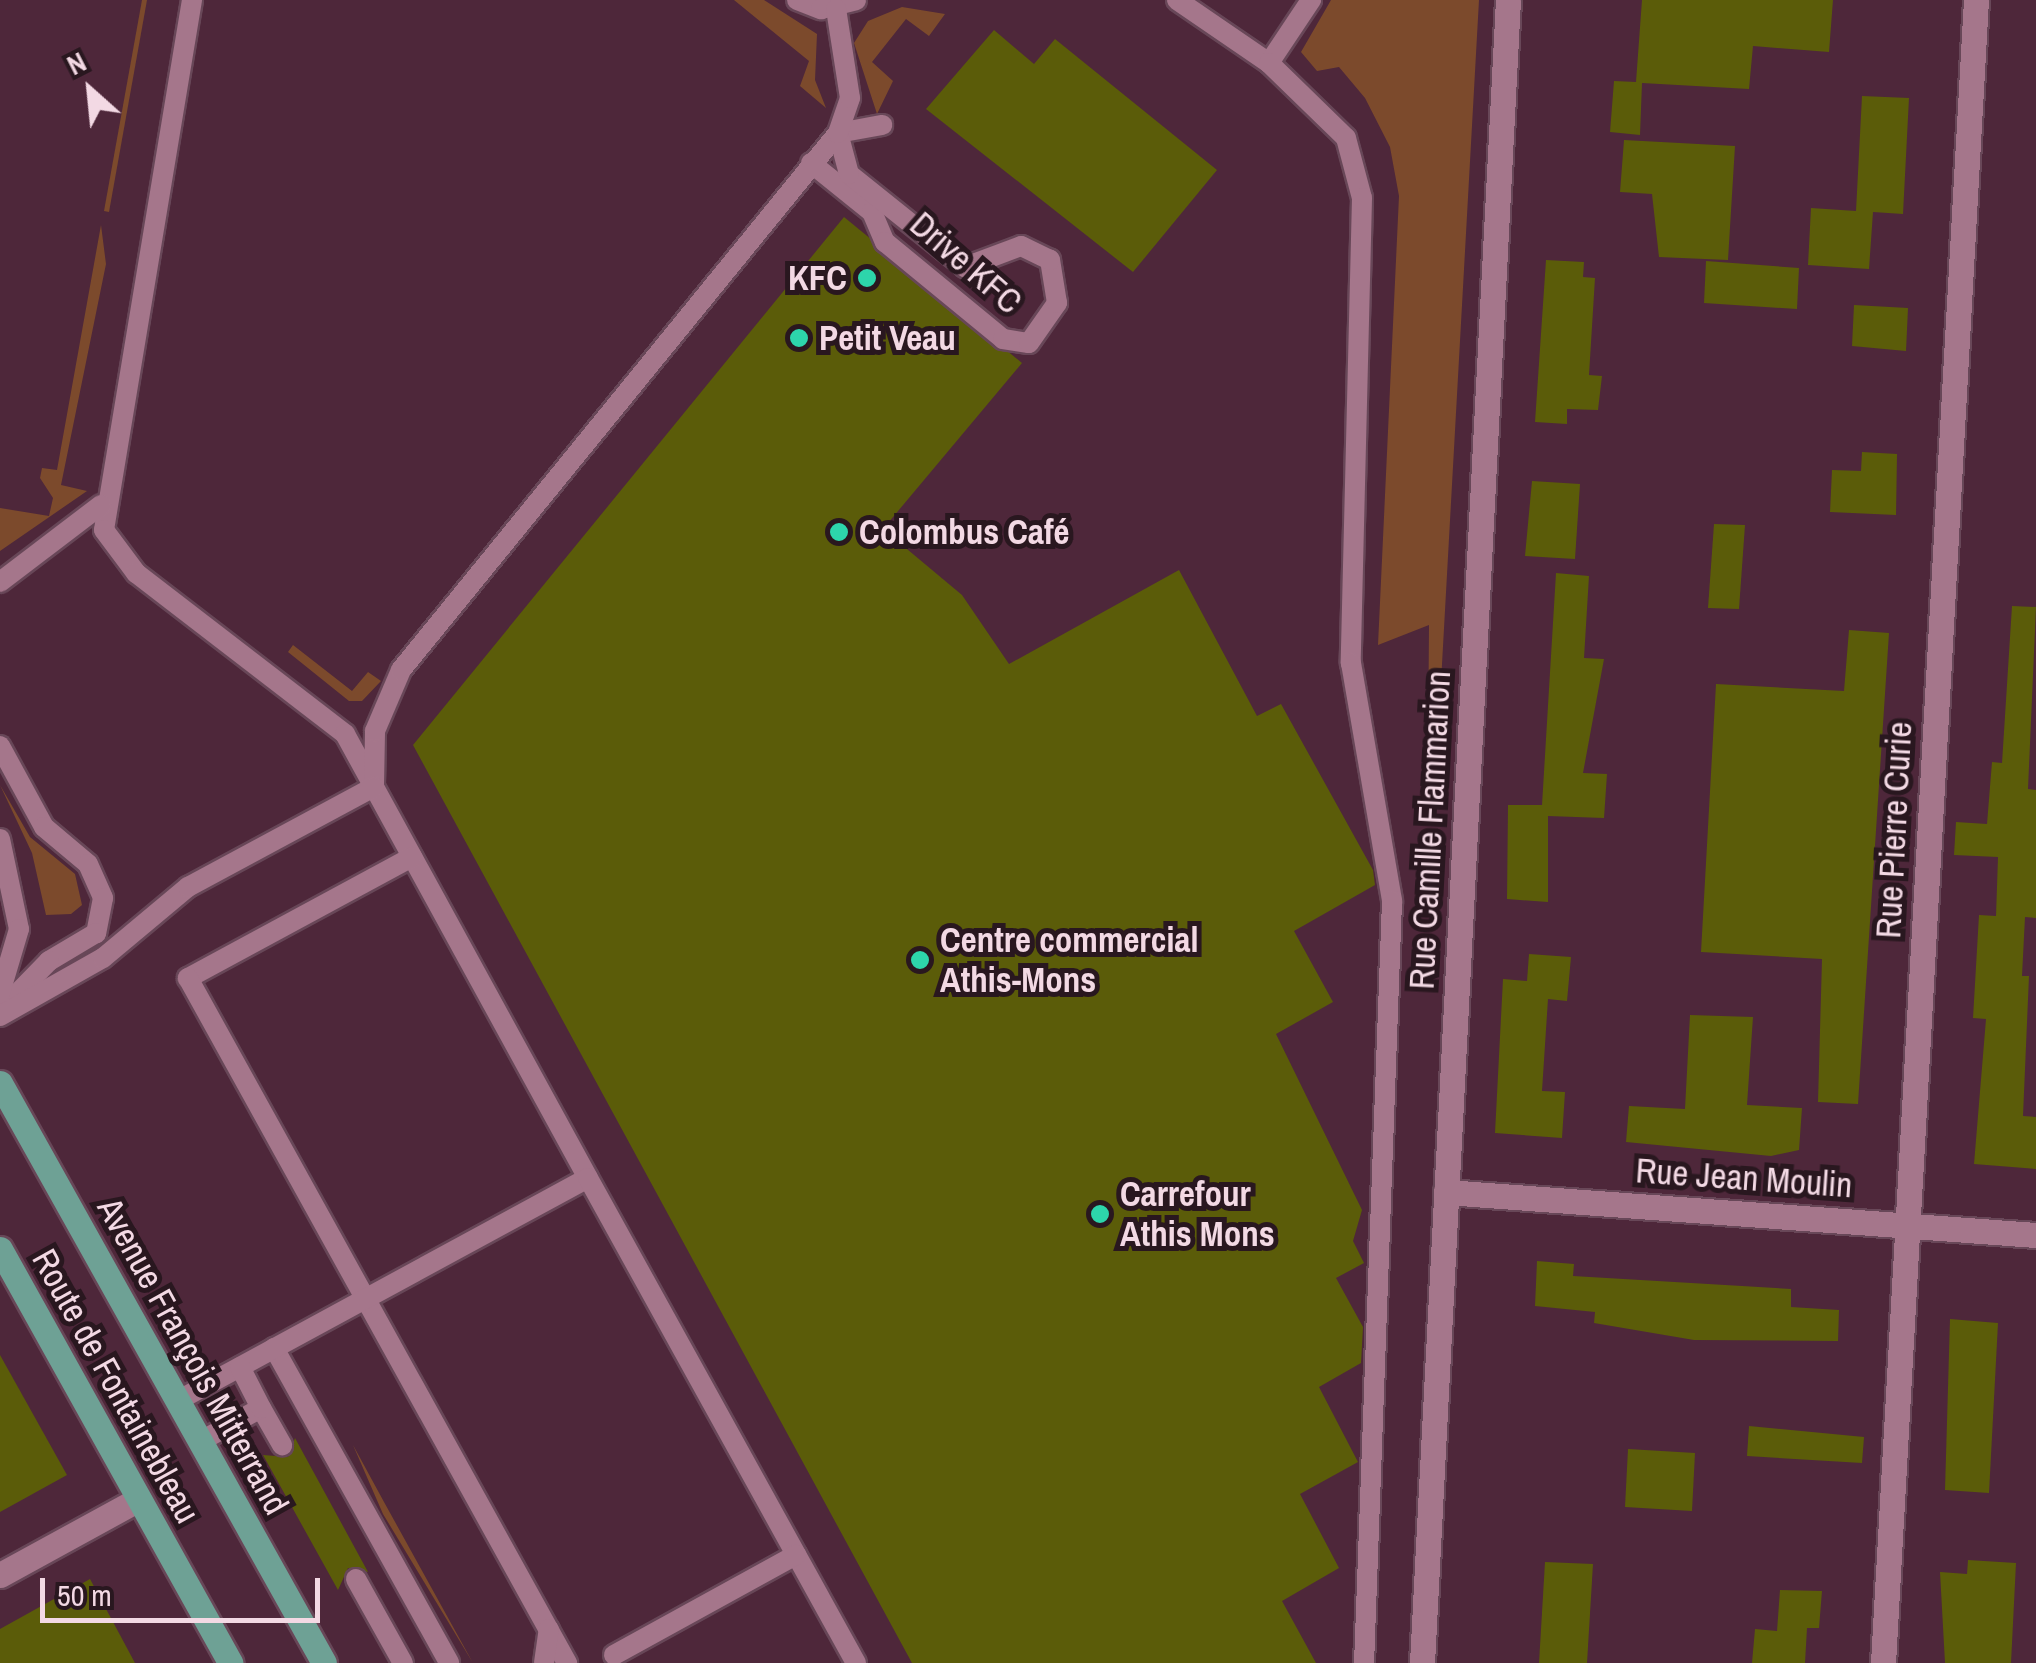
<!DOCTYPE html>
<html>
<head>
<meta charset="utf-8">
<style>
	body { margin:0 }
	#map { position:relative; width:2036px; height:1663px; overflow:hidden; background:#4e273a; font-family:"Archivo Narrow",sans-serif }
	div>[style] { position:absolute }
	.green>* { inset:0; background:#7c4a2c }
	.building>* { inset:0; background:#5b5c09 }
	.roads { filter:drop-shadow(2px 0 #684758) drop-shadow(-2px 0 #684758) drop-shadow(0 2px #684758) drop-shadow(0 -2px #684758) }
	.service>* { height:20px; margin:-10px; padding:0 10px; transform-origin:10px; border-radius:10px; background:#a5768b }
	.minor>* { height:25px; margin:-12.5px; padding:0 12.5px; transform-origin:12.5px; border-radius:12.5px; background:#a5768b }
	.primary>* { height:25px; margin:-12.5px; padding:0 12.5px; transform-origin:12.5px; border-radius:12.5px; background:#6ea195 }
	.dots>* { width:28px; height:28px; translate:-50% -50%; box-sizing:border-box; border:5px solid #29171f; border-radius:50% }
	span { translate:-50% -50%; white-space:nowrap; text-align:center; line-height:1.15; -webkit-text-stroke:10px #29171f; paint-order:stroke }
	.street-label { font-size:35px; color:#f3d9e4 }
	.poi-label { font-size:35px; color:#f3d9e4; font-weight:700 }
	.right { translate:-100% -50%; text-align:right }
	.left { translate:0 -50%; text-align:left }
	.north { position:absolute; left:40px; top:40px; width:100px; height:100px; -webkit-text-stroke:8px #29171f; paint-order:stroke; rotate:333deg; font-size:28px; font-weight:700; line-height:40px; text-align:center; color:#f3d9e4 }
	.north::after { content:''; display:block; margin:auto; width:35px; height:45px; background:#f3d9e4; clip-path:polygon(50% 0,100% 100%,50% 72%,0 100%) }
	.scale { position:absolute; left:40px; top:1578px; width:280px; height:45px; box-sizing:border-box; border:5px solid #f3d9e4; border-top:0; padding-left:12px; font-size:30px; line-height:35px; white-space:nowrap; color:#f3d9e4; -webkit-text-stroke:8px #29171f; paint-order:stroke }
</style>
</head>
<body>
<div id="map">
	<div class="green">
		<i style="clip-path:polygon(142px 0,147px 0,109px 212px,104px 211px)"></i>
		<i style="clip-path:polygon(734px 0,764px 0,817px 34px,815px 80px,826px 108px,800px 86px,809px 61px)"></i>
		<i style="clip-path:polygon(1331px 0,1479px 0,1437px 754px,1428px 755px,1429px 625px,1378px 645px,1399px 196px,1390px 147px,1365px 98px,1339px 67px,1317px 71px,1301px 52px)"></i>
		<i style="clip-path:polygon(902px 7px,945px 14px,929px 36px,906px 19px,872px 62px,893px 81px,877px 114px,854px 43px,868px 21px)"></i>
		<i style="clip-path:polygon(101px 225px,106px 264px,61px 485px,87px 491px,0 551px,0 508px,49px 516px,53px 498px,40px 478px,42px 468px,57px 470px)"></i>
		<i style="clip-path:polygon(293px 645px,352px 691px,368px 672px,381px 681px,362px 701px,349px 701px,288px 652px)"></i>
		<i style="clip-path:polygon(0 785px,30px 837px,75px 874px,82px 905px,71px 914px,46px 915px,32px 853px)"></i>
		<i style="clip-path:polygon(353px 1445px,384px 1502px,473px 1663px,383px 1514px)"></i>
	</div>
	<div class="building">
		<i style="clip-path:polygon(1642px 0,1833px 0,1829px 52px,1753px 46px,1749px 89px,1642px 83px,1640px 135px,1610px 132px,1614px 81px,1636px 82px)"></i>
		<i style="clip-path:polygon(994px 30px,1034px 64px,1055px 39px,1217px 170px,1133px 272px,926px 109px)"></i>
		<i style="clip-path:polygon(1862px 96px,1909px 98px,1903px 214px,1873px 212px,1869px 269px,1808px 265px,1811px 208px,1856px 211px)"></i>
		<i style="clip-path:polygon(1624px 140px,1735px 146px,1728px 260px,1659px 257px,1652px 194px,1620px 192px)"></i>
		<i style="clip-path:polygon(844px 217px,1022px 363px,883px 529px,962px 595px,1009px 664px,1179px 570px,1257px 716px,1281px 704px,1373px 870px,1375px 885px,1294px 931px,1333px 1002px,1276px 1034px,1362px 1210px,1353px 1241px,1364px 1263px,1336px 1278px,1363px 1327px,1361px 1363px,1319px 1387px,1358px 1462px,1300px 1494px,1339px 1568px,1282px 1601px,1316px 1663px,912px 1663px,413px 745px)"></i>
		<i style="clip-path:polygon(1546px 260px,1584px 262px,1583px 277px,1595px 278px,1589px 375px,1602px 376px,1598px 410px,1567px 409px,1567px 424px,1535px 422px)"></i>
		<i style="clip-path:polygon(1706px 261px,1799px 268px,1797px 309px,1704px 303px)"></i>
		<i style="clip-path:polygon(1854px 305px,1908px 308px,1906px 351px,1852px 346px)"></i>
		<i style="clip-path:polygon(1862px 452px,1897px 454px,1896px 515px,1830px 512px,1832px 470px,1861px 471px)"></i>
		<i style="clip-path:polygon(1532px 481px,1580px 484px,1575px 559px,1525px 556px)"></i>
		<i style="clip-path:polygon(1714px 524px,1745px 525px,1739px 609px,1708px 608px)"></i>
		<i style="clip-path:polygon(1556px 573px,1589px 576px,1584px 658px,1604px 659px,1583px 773px,1607px 774px,1604px 818px,1548px 816px,1548px 902px,1507px 899px,1508px 805px,1542px 805px)"></i>
		<i style="clip-path:polygon(2012px 606px,2036px 607px,2028px 789px,2036px 790px,2036px 918px,2025px 917px,2022px 976px,2029px 976px,2023px 1116px,2036px 1117px,2036px 1169px,1974px 1164px,1986px 1019px,1973px 1018px,1979px 915px,1996px 916px,1998px 857px,1954px 855px,1956px 822px,1987px 824px,1992px 762px,2002px 763px)"></i>
		<i style="clip-path:polygon(1849px 630px,1889px 633px,1858px 1104px,1818px 1102px,1822px 959px,1701px 952px,1716px 684px,1844px 691px)"></i>
		<i style="clip-path:polygon(1529px 954px,1571px 957px,1567px 1001px,1548px 999px,1542px 1091px,1565px 1092px,1562px 1138px,1495px 1133px,1503px 979px,1527px 981px)"></i>
		<i style="clip-path:polygon(1690px 1015px,1753px 1017px,1747px 1105px,1802px 1108px,1799px 1150px,1771px 1156px,1626px 1142px,1629px 1106px,1685px 1109px)"></i>
		<i style="clip-path:polygon(1537px 1261px,1574px 1264px,1573px 1276px,1791px 1289px,1791px 1307px,1839px 1310px,1838px 1341px,1694px 1340px,1594px 1323px,1595px 1312px,1535px 1306px)"></i>
		<i style="clip-path:polygon(1950px 1319px,1998px 1323px,1989px 1493px,1945px 1490px)"></i>
		<i style="clip-path:polygon(0 1355px,67px 1475px,0 1512px)"></i>
		<i style="clip-path:polygon(1749px 1426px,1864px 1437px,1862px 1463px,1747px 1456px)"></i>
		<i style="clip-path:polygon(295px 1438px,368px 1572px,348px 1568px,338px 1590px,263px 1455px,288px 1457px)"></i>
		<i style="clip-path:polygon(1628px 1449px,1695px 1453px,1692px 1511px,1625px 1507px)"></i>
		<i style="clip-path:polygon(1968px 1560px,2016px 1563px,2011px 1663px,1945px 1663px,1940px 1572px,1967px 1574px)"></i>
		<i style="clip-path:polygon(1545px 1562px,1593px 1564px,1587px 1663px,1539px 1663px)"></i>
		<i style="clip-path:polygon(90px 1579px,135px 1663px,0 1663px,0 1629px)"></i>
		<i style="clip-path:polygon(1780px 1590px,1822px 1591px,1819px 1628px,1807px 1628px,1805px 1663px,1752px 1663px,1755px 1629px,1777px 1631px)"></i>
	</div>
	<div class="roads">
		<div class="service">
			<i style="left:192px;top:0;width:537px;rotate:99.43deg"></i>
			<i style="left:104px;top:530px;width:54px;rotate:53.3deg"></i>
			<i style="left:136px;top:573px;width:264px;rotate:37.6deg"></i>
			<i style="left:345px;top:734px;width:506px;rotate:61.31deg"></i>
			<i style="left:797px;top:0;width:26px;rotate:21deg"></i>
			<i style="left:821px;top:9px;width:36px;rotate:-14deg"></i>
			<i style="left:1177px;top:0;width:112px;rotate:34.4deg"></i>
			<i style="left:1269px;top:63px;width:76px;rotate:-56.3deg"></i>
			<i style="left:1269px;top:63px;width:107px;rotate:44.2deg"></i>
			<i style="left:1346px;top:138px;width:62px;rotate:75.1deg"></i>
			<i style="left:1362px;top:198px;width:465px;rotate:91.4deg"></i>
			<i style="left:1351px;top:663px;width:242px;rotate:80.2deg"></i>
			<i style="left:1392px;top:901px;width:763px;rotate:92.1deg"></i>
			<i style="left:838px;top:133px;width:45px;rotate:-10.3deg"></i>
			<i style="left:811px;top:163px;width:78px;rotate:38.8deg"></i>
			<i style="left:872px;top:212px;width:33px;rotate:67deg"></i>
			<i style="left:885px;top:242px;width:153px;rotate:39.4deg"></i>
			<i style="left:1003px;top:339px;width:26px;rotate:9deg"></i>
			<i style="left:1029px;top:343px;width:49px;rotate:-55deg"></i>
			<i style="left:1057px;top:303px;width:44px;rotate:-99.2deg"></i>
			<i style="left:1050px;top:260px;width:32px;rotate:-154deg"></i>
			<i style="left:1021px;top:246px;width:60px;rotate:159.4deg"></i>
			<i style="left:965px;top:267px;width:149px;rotate:-141.3deg"></i>
			<i style="left:849px;top:174px;width:42px;rotate:-105deg"></i>
			<i style="left:0;top:582px;width:127px;rotate:-37.3deg"></i>
			<i style="left:0;top:746px;width:92px;rotate:61.5deg"></i>
			<i style="left:44px;top:827px;width:57px;rotate:40.1deg"></i>
			<i style="left:88px;top:864px;width:37px;rotate:66deg"></i>
			<i style="left:103px;top:898px;width:36px;rotate:101deg"></i>
			<i style="left:96px;top:933px;width:55px;rotate:149.2deg"></i>
			<i style="left:49px;top:961px;width:60px;rotate:134.3deg"></i>
			<i style="left:374px;top:785px;width:54px;rotate:-88.9deg"></i>
			<i style="left:375px;top:731px;width:66px;rotate:-66.9deg"></i>
			<i style="left:401px;top:670px;width:692px;rotate:-50.86deg"></i>
			<i style="left:838px;top:133px;width:37px;rotate:-71deg"></i>
			<i style="left:850px;top:98px;width:90px;rotate:-98.9deg"></i>
			<i style="left:0;top:839px;width:92px;rotate:78.1deg"></i>
			<i style="left:19px;top:929px;width:67px;rotate:106.5deg"></i>
			<i style="left:412px;top:857px;width:255px;rotate:151.6deg"></i>
			<i style="left:188px;top:978px;width:783px;rotate:61.04deg"></i>
			<i style="left:0;top:1016px;width:118px;rotate:-29.4deg"></i>
			<i style="left:103px;top:958px;width:111px;rotate:-39.9deg"></i>
			<i style="left:188px;top:887px;width:211px;rotate:-28.3deg"></i>
			<i style="left:274px;top:1348px;width:360px;rotate:60.9deg"></i>
			<i style="left:179px;top:1400px;width:465px;rotate:-28.5deg"></i>
			<i style="left:588px;top:1178px;width:554px;rotate:61.08deg"></i>
			<i style="left:261px;top:1408px;width:43px;rotate:60.4deg"></i>
			<i style="left:201px;top:1441px;width:68px;rotate:-28.8deg"></i>
			<i style="left:261px;top:1408px;width:46px;rotate:-117.1deg"></i>
			<i style="left:356px;top:1579px;width:96px;rotate:60.8deg"></i>
			<i style="left:614px;top:1655px;width:208px;rotate:-28.8deg"></i>
			<i style="left:544px;top:1663px;width:34px;rotate:-82deg"></i>
		</div>
		<div class="minor">
			<i style="left:1446px;top:1192px;width:592px;rotate:4.17deg"></i>
			<i style="left:0;top:1575px;width:158px;rotate:-28.7deg"></i>
			<i style="left:1422px;top:1663px;width:1665px;rotate:-87.04deg"></i>
			<i style="left:1883px;top:1663px;width:1666px;rotate:-86.8deg"></i>
		</div>
		<div class="primary">
			<i style="left:0;top:1083px;width:664px;rotate:60.81deg"></i>
			<i style="left:0;top:1249px;width:474px;rotate:60.9deg"></i>
		</div>
	</div>
	<div class="dots">
		<i style="left:867px;top:278px;background:#2dd5ab"></i>
		<i style="left:799px;top:338px;background:#2dd5ab"></i>
		<i style="left:839px;top:532px;background:#2dd5ab"></i>
		<i style="left:920px;top:960px;background:#2dd5ab"></i>
		<i style="left:1100px;top:1214px;background:#2dd5ab"></i>
	</div>
	<div class="street-label">
		<span style="left:966px;top:263px;rotate:41deg">Drive KFC</span>
		<span style="left:1430px;top:830px;rotate:-87deg">Rue Camille Flammarion</span>
		<span style="left:1894px;top:830px;rotate:-87deg">Rue Pierre Curie</span>
		<span style="left:1744px;top:1178px;rotate:4deg">Rue Jean Moulin</span>
		<span style="left:193px;top:1356px;rotate:61deg">Avenue François Mitterrand</span>
		<span style="left:116px;top:1386px;rotate:61deg">Route de Fontainebleau</span>
	</div>
	<div class="poi-label">
		<span class="right" style="left:847px;top:278px">KFC</span>
		<span class="left" style="left:819px;top:338px">Petit Veau</span>
		<span class="left" style="left:859px;top:532px">Colombus Café</span>
		<span class="left" style="left:940px;top:960px">Centre commercial<br>Athis-Mons</span>
		<span class="left" style="left:1120px;top:1214px">Carrefour<br>Athis Mons</span>
	</div>
	<div class="north">N</div>
	<div class="scale">50 m</div>
</div>
</body>
</html>
